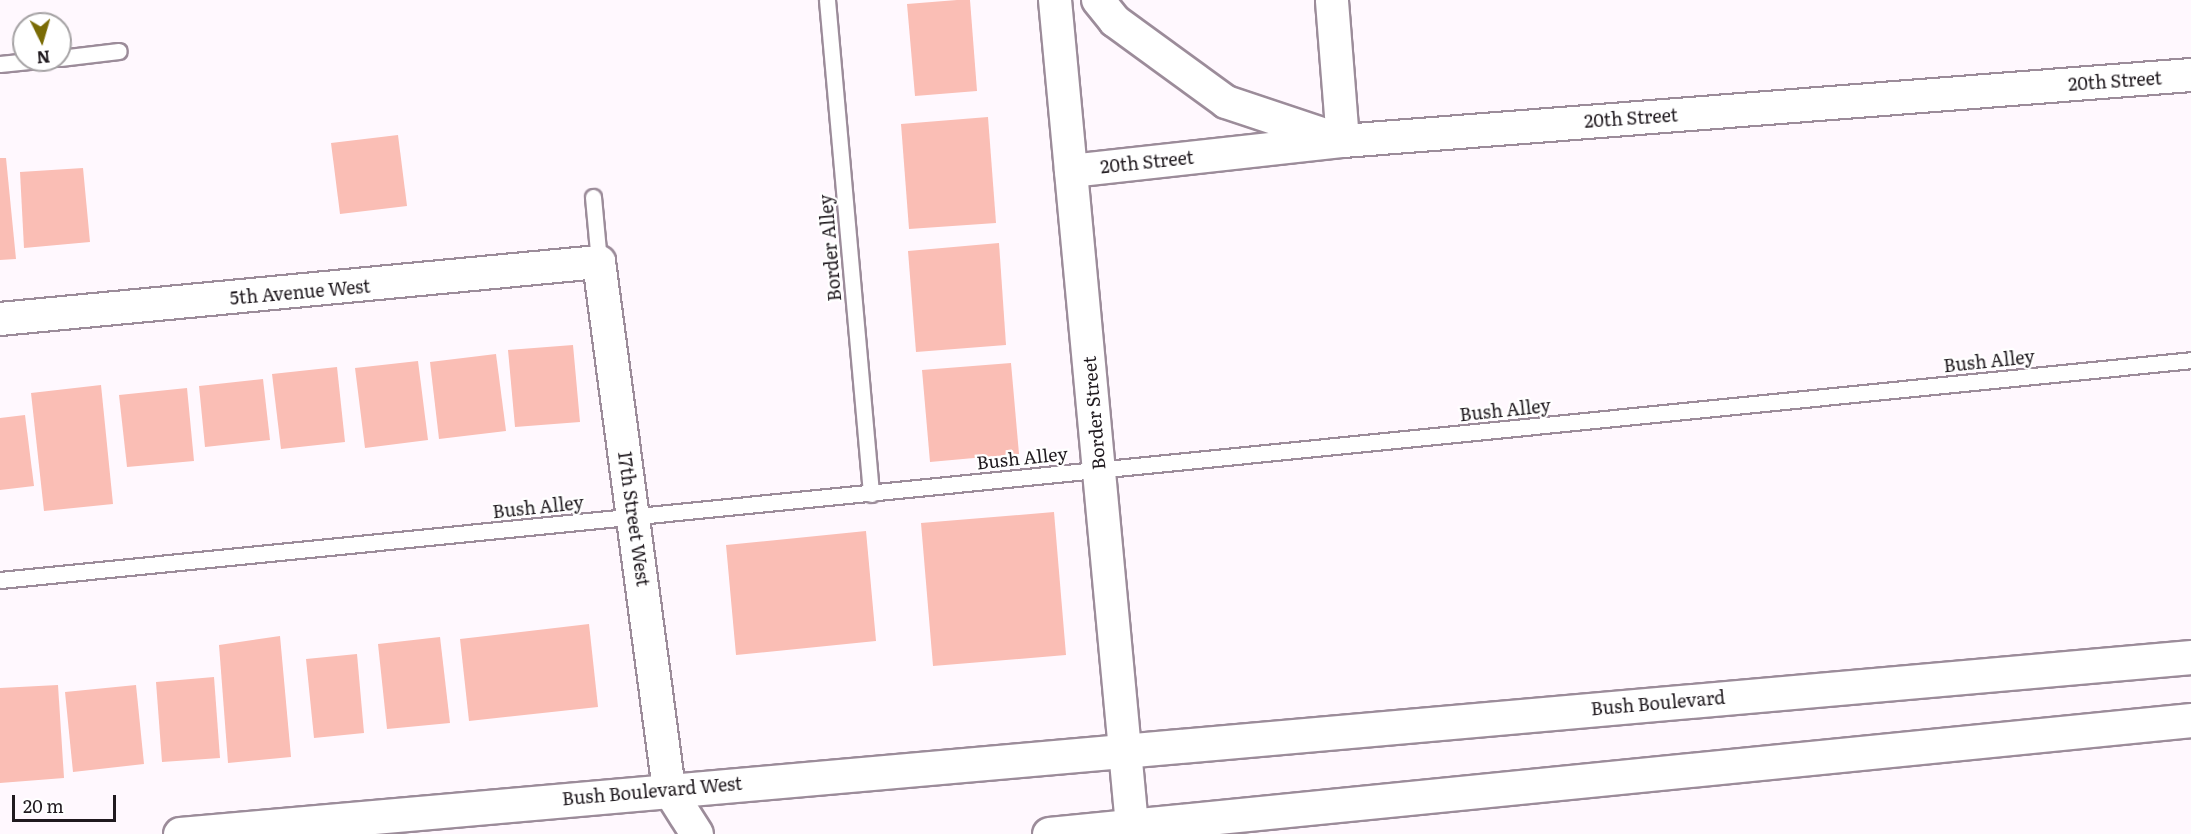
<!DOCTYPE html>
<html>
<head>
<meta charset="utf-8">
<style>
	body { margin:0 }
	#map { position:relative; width:2191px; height:834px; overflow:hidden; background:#fff8fe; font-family:Literata,serif }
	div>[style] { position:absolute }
	.building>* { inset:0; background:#fabeb5 }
	.roads { filter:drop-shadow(2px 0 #9c8c9a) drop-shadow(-2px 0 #9c8c9a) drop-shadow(0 2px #9c8c9a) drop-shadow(0 -2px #9c8c9a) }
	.lane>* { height:15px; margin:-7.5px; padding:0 7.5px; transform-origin:7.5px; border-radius:7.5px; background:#fff }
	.street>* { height:32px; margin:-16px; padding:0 16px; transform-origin:16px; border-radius:16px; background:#fff }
	.secondary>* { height:33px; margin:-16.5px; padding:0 16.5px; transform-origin:16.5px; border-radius:16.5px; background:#fff }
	span { translate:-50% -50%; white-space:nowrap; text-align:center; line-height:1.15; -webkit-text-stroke:4.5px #fff; paint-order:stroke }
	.street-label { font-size:18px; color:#201a1f }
	.north { position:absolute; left:12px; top:12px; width:60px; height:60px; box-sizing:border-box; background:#fff; border:2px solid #a6a3a5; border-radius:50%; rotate:175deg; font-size:16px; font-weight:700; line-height:24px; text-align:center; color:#201a1f }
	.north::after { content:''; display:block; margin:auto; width:21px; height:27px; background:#7a6b05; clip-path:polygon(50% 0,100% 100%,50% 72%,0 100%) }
	.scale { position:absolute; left:12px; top:795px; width:104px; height:27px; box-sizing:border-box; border:3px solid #201a1f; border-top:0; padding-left:8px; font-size:18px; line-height:21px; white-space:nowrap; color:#201a1f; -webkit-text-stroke:4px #fff; paint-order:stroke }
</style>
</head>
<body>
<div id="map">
	<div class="building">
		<i style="clip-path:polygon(957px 0,970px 0,977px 91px,915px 96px,907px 4px)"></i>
		<i style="clip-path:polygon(988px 117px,996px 223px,909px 229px,901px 124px)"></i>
		<i style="clip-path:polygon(398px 135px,407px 206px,340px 214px,331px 143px)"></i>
		<i style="clip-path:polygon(0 158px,6px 158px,16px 259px,0 260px)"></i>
		<i style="clip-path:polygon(83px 168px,90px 242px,24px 248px,20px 172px)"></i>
		<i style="clip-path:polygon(999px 243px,1006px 345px,916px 352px,908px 251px)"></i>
		<i style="clip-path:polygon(573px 345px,580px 422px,515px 427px,508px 350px)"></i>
		<i style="clip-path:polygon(496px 354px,506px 431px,439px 439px,430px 362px)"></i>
		<i style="clip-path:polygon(418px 361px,428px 440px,365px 448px,355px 368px)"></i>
		<i style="clip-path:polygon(1011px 363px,1019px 454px,930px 462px,922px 370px)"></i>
		<i style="clip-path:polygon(337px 367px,345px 442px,281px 449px,272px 374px)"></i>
		<i style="clip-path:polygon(263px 379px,270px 440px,205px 447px,199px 386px)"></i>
		<i style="clip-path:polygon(101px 385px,113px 504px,44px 511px,31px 393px)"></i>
		<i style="clip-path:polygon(187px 388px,194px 461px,127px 467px,119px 395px)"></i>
		<i style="clip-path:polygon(25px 415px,34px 486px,0 490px,0 418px)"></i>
		<i style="clip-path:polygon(1054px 512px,1066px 655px,933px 666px,921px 523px)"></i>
		<i style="clip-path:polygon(866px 531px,876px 641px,736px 655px,726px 545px)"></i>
		<i style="clip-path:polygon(589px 624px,598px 707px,469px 721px,460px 639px)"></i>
		<i style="clip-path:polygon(280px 636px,291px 757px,228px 763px,219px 645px)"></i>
		<i style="clip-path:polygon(440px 637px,450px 723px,387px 729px,378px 644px)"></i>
		<i style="clip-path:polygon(357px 654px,364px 733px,314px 738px,306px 659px)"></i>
		<i style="clip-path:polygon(214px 677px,220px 758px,162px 762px,156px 682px)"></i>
		<i style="clip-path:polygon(58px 685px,64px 778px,0 783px,0 688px)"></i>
		<i style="clip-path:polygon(136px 685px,144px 764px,73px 772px,65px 692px)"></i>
	</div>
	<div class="roads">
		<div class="lane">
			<i style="left:827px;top:0;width:496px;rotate:84.9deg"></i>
			<i style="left:60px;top:58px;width:59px;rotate:-6.8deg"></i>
			<i style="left:0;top:64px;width:39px;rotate:-6deg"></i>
			<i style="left:593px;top:197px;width:65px;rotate:84.7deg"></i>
			<i style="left:0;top:580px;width:2202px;rotate:-5.73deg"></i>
		</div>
		<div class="street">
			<i style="left:1055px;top:0;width:830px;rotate:84.67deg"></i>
			<i style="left:1098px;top:0;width:27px;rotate:51deg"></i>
			<i style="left:1115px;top:21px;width:137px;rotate:36.1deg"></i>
			<i style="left:1226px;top:102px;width:123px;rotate:18.4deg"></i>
			<i style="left:1343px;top:141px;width:141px;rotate:-94.5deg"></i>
			<i style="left:1071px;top:171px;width:274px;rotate:-6.3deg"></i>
			<i style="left:1343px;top:141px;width:851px;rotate:-4.45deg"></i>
			<i style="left:0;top:319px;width:602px;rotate:-5.44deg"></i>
			<i style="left:599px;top:262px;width:533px;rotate:82.45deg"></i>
			<i style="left:669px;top:790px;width:52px;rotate:57.5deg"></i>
		</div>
		<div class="secondary">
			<i style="left:180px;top:834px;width:2019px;rotate:-5.03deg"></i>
			<i style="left:1049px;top:834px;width:1148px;rotate:-5.7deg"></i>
		</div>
	</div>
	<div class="street-label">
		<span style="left:2115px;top:81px;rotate:-4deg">20th Street</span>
		<span style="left:1631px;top:118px;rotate:-4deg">20th Street</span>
		<span style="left:1147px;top:162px;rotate:-6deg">20th Street</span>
		<span style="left:830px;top:248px;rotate:-95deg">Border Alley</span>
		<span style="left:300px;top:292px;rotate:-5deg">5th Avenue West</span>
		<span style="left:1989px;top:361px;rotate:-6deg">Bush Alley</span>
		<span style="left:1505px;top:410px;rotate:-6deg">Bush Alley</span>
		<span style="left:1094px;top:413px;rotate:-95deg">Border Street</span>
		<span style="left:1022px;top:458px;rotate:-6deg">Bush Alley</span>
		<span style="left:538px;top:507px;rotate:-6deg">Bush Alley</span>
		<span style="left:634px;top:519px;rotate:82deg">17th Street West</span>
		<span style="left:1658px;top:703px;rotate:-5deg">Bush Boulevard</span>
		<span style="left:652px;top:791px;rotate:-5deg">Bush Boulevard West</span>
	</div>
	<div class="north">N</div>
	<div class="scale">20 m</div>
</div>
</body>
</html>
